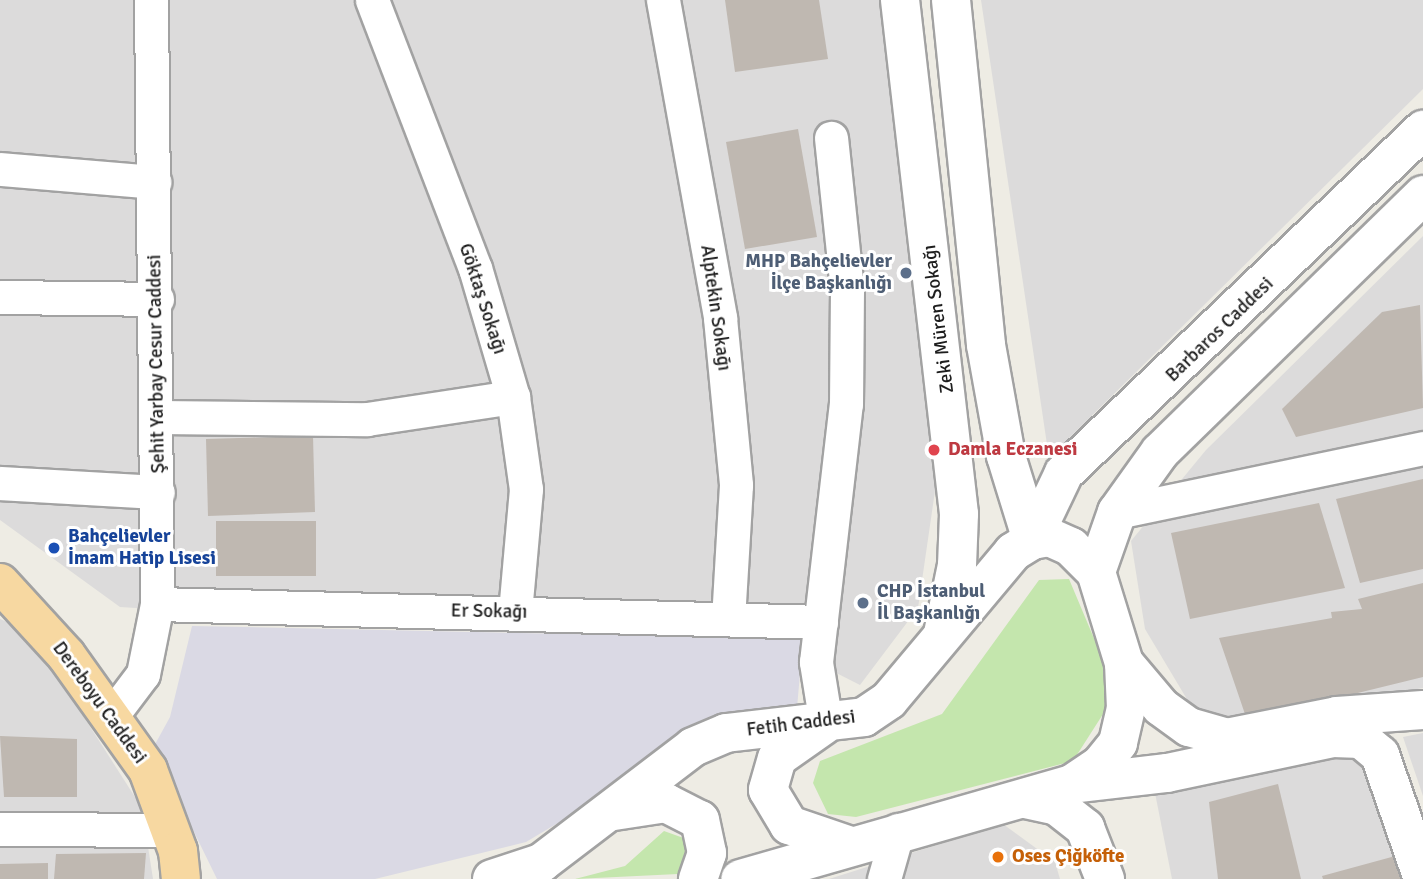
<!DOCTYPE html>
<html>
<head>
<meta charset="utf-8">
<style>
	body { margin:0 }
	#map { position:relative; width:1423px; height:879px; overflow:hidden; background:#eeece4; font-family:Signika,sans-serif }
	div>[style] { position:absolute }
	.residential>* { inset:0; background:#dcdbdb }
	.grass>* { inset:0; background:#c4e6ad }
	.plaza>* { inset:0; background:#dad9e4 }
	.building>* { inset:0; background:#bfb8b1 }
	.roads { filter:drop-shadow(2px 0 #a2a2a2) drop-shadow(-2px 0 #a2a2a2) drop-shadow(0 2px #a2a2a2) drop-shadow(0 -2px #a2a2a2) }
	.minor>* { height:33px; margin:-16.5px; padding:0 16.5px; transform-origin:16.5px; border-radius:16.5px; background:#fff }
	.tertiary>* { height:38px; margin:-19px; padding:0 19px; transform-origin:19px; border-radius:19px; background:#fff }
	.primary>* { height:38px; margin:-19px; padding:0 19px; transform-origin:19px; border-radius:19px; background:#f7d8a1 }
	.dots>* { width:19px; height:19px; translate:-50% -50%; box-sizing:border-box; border:4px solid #fff; border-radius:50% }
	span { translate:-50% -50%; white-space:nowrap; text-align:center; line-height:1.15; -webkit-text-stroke:6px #fff; paint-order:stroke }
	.service-label { font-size:19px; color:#4e5e75; font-weight:700 }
	.right { translate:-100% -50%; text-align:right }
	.left { translate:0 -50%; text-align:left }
	.street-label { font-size:19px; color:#1e1e1e }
	.health-label { font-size:19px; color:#be3a42; font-weight:700 }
	.transit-label { font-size:19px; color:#164399; font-weight:700 }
	.food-label { font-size:19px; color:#c56008; font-weight:700 }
</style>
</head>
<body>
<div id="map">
	<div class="residential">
		<i style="clip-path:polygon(0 0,887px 0,936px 484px,918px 608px,860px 685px,789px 649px,120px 607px,0 520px)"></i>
		<i style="clip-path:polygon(981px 0,1423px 0,1423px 89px,1049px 458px)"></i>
		<i style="clip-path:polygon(1423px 236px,1423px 688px,1252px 718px,1197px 716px,1145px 629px,1131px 541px,1206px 450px)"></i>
		<i style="clip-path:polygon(0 619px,29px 631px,142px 808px,153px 879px,0 879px)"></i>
		<i style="clip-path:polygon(1423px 733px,1423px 796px,1403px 737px)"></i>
		<i style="clip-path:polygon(1357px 754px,1383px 801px,1407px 879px,1172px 879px,1155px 793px)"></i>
		<i style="clip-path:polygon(1003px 824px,1055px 862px,1060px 879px,829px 879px)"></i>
	</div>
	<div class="grass">
		<i style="clip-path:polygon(1069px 579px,1109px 674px,1105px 711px,1073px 761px,856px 817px,828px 814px,813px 783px,820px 761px,942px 714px,1039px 580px)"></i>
		<i style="clip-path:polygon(664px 831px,689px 840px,678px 874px,575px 879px,625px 866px)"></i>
	</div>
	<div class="plaza">
		<i style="clip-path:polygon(192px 626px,803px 639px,797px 708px,732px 711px,683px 731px,588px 805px,526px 842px,375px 879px,217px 879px,153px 748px,170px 717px)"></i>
	</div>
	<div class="building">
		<i style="clip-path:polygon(725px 0,819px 0,828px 59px,735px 72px)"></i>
		<i style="clip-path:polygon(798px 129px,817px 237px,745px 249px,726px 142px)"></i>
		<i style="clip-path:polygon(1420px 305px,1423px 408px,1296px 437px,1282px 409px,1382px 312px)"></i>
		<i style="clip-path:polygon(313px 436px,315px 512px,208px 516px,206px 439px)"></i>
		<i style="clip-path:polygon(1423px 479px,1423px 569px,1360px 583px,1336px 499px)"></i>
		<i style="clip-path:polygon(1319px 503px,1345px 588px,1190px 619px,1171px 533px)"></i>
		<i style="clip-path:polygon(216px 521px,316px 521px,316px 576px,216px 576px)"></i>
		<i style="clip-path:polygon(1423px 583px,1423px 677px,1247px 720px,1219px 638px,1332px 618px,1331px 612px,1362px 609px,1358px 599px)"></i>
		<i style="clip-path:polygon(0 736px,77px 739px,77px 797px,4px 797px)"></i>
		<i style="clip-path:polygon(1278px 784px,1301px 879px,1218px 879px,1209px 802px)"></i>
		<i style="clip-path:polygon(1410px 852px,1419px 879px,1323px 879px,1322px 876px)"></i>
		<i style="clip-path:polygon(146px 853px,144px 879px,54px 879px,56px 854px)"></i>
		<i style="clip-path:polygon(48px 863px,48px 879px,0 879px,0 864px)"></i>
	</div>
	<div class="roads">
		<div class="minor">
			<i style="left:372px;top:0;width:287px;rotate:69deg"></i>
			<i style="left:475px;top:268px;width:134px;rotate:73.6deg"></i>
			<i style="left:513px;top:397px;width:93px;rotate:82deg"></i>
			<i style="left:526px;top:489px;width:123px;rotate:95.1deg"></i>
			<i style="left:663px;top:0;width:323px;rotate:79.8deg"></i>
			<i style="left:720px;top:318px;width:168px;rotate:84.5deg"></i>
			<i style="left:736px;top:485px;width:134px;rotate:93.4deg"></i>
			<i style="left:0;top:169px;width:155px;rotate:4.8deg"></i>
			<i style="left:0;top:297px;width:157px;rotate:0.7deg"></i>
			<i style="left:159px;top:417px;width:208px;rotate:0.6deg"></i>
			<i style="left:367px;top:419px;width:148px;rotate:-8.6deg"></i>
			<i style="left:0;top:483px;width:158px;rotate:3.3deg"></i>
			<i style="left:1117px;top:512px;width:313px;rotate:-11.8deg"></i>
			<i style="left:157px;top:604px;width:664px;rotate:1.55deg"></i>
			<i style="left:112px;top:715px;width:51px;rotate:-52.9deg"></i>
			<i style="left:143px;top:674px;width:71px;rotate:-78.7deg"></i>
			<i style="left:157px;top:604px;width:604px;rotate:-90.57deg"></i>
			<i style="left:826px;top:724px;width:63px;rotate:-99.2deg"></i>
			<i style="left:816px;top:662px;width:260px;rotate:-83.4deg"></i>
			<i style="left:846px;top:404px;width:114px;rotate:-89.5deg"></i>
			<i style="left:847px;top:290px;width:153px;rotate:-96deg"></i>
			<i style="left:0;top:829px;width:169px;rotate:0.3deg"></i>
			<i style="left:884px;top:879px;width:51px;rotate:-74.1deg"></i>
		</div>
		<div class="tertiary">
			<i style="left:900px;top:0;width:517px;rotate:83.45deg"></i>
			<i style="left:959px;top:514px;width:51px;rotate:92.2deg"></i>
			<i style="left:957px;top:565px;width:70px;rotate:101.5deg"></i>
			<i style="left:951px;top:0;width:347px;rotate:84.2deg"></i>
			<i style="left:986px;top:345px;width:113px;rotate:79.8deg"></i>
			<i style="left:1006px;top:456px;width:88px;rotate:72.8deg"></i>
			<i style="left:1032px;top:540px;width:74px;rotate:-64.5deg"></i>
			<i style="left:1064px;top:473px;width:497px;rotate:-43.7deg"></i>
			<i style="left:1096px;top:572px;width:64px;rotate:-70.7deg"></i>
			<i style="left:1117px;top:512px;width:74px;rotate:-54.4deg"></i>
			<i style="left:1160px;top:452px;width:368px;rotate:-44.3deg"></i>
			<i style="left:1124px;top:663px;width:57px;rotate:49.9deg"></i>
			<i style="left:1161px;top:707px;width:34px;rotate:36deg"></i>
			<i style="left:1189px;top:727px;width:40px;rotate:16deg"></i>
			<i style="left:1227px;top:738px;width:112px;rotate:-11.3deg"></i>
			<i style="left:1337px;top:716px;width:86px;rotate:-4deg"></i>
			<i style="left:824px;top:725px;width:57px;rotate:144.9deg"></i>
			<i style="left:777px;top:758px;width:33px;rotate:106deg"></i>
			<i style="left:768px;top:790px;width:41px;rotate:59deg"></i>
			<i style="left:789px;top:825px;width:62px;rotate:18.7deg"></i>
			<i style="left:1072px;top:784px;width:96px;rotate:-6.6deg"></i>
			<i style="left:1167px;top:773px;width:170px;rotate:-11.9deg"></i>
			<i style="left:1333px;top:738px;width:28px;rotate:2deg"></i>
			<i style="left:1361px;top:739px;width:25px;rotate:40deg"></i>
			<i style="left:1380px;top:755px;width:131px;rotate:70.9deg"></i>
			<i style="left:1025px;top:799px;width:33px;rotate:12deg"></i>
			<i style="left:1057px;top:806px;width:36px;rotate:38deg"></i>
			<i style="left:1085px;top:828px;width:55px;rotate:68.6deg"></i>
			<i style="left:614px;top:811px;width:53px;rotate:-8.7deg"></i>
			<i style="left:666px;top:803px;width:38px;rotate:27deg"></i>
			<i style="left:700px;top:820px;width:34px;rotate:78deg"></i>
			<i style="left:707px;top:853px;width:28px;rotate:109deg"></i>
			<i style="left:492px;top:879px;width:52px;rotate:-18.1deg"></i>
			<i style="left:541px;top:863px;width:191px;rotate:-37.3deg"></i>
			<i style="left:693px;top:747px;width:36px;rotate:-23deg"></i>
			<i style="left:726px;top:733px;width:139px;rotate:-6.6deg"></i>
			<i style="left:864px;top:717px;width:30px;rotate:-34deg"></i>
			<i style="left:889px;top:700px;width:193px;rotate:-50deg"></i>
			<i style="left:1013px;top:552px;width:22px;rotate:-32deg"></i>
			<i style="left:1032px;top:540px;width:17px;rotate:-10deg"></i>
			<i style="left:1049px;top:537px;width:24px;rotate:24deg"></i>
			<i style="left:1071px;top:547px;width:35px;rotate:45deg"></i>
			<i style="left:1096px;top:572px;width:95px;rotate:72.9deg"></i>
			<i style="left:1124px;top:663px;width:45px;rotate:87.5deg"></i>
			<i style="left:1126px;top:708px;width:36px;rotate:103deg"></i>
			<i style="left:1118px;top:743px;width:28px;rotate:129deg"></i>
			<i style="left:1100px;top:765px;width:34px;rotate:146deg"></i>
			<i style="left:1072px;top:784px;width:345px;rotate:164deg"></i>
		</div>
		<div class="primary">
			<i style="left:0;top:583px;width:98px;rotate:47.5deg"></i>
			<i style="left:66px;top:655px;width:141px;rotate:54.5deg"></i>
			<i style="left:148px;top:770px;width:86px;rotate:69.7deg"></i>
			<i style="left:178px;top:851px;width:28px;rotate:84deg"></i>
		</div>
	</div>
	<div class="dots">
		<i style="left:906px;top:273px;background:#5c6f8a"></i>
		<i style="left:934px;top:450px;background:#e0444e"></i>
		<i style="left:54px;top:548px;background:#1a4fb4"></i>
		<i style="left:863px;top:603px;background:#5c6f8a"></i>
		<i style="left:998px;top:857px;background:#e8710a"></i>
	</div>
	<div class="service-label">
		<span class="right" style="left:892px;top:273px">MHP Bahçelievler<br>İlçe Başkanlığı</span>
		<span class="left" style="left:877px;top:603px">CHP İstanbul<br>İl Başkanlığı</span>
	</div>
	<div class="street-label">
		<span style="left:482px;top:299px;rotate:72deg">Göktaş Sokağı</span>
		<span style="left:715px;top:308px;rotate:82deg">Alptekin Sokağı</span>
		<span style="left:939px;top:319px;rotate:-97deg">Zeki Müren Sokağı</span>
		<span style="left:1220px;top:330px;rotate:-44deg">Barbaros Caddesi</span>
		<span style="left:157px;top:364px;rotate:-91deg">Şehit Yarbay Cesur Caddesi</span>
		<span style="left:489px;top:612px;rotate:1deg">Er Sokağı</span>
		<span style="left:99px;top:703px;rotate:54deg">Dereboyu Caddesi</span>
		<span style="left:801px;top:724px;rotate:-7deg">Fetih Caddesi</span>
	</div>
	<div class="health-label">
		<span class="left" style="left:948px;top:450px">Damla Eczanesi</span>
	</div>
	<div class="transit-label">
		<span class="left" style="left:68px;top:548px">Bahçelievler<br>İmam Hatip Lisesi</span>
	</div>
	<div class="food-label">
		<span class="left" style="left:1012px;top:857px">Oses Çiğköfte</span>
	</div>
</div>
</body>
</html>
